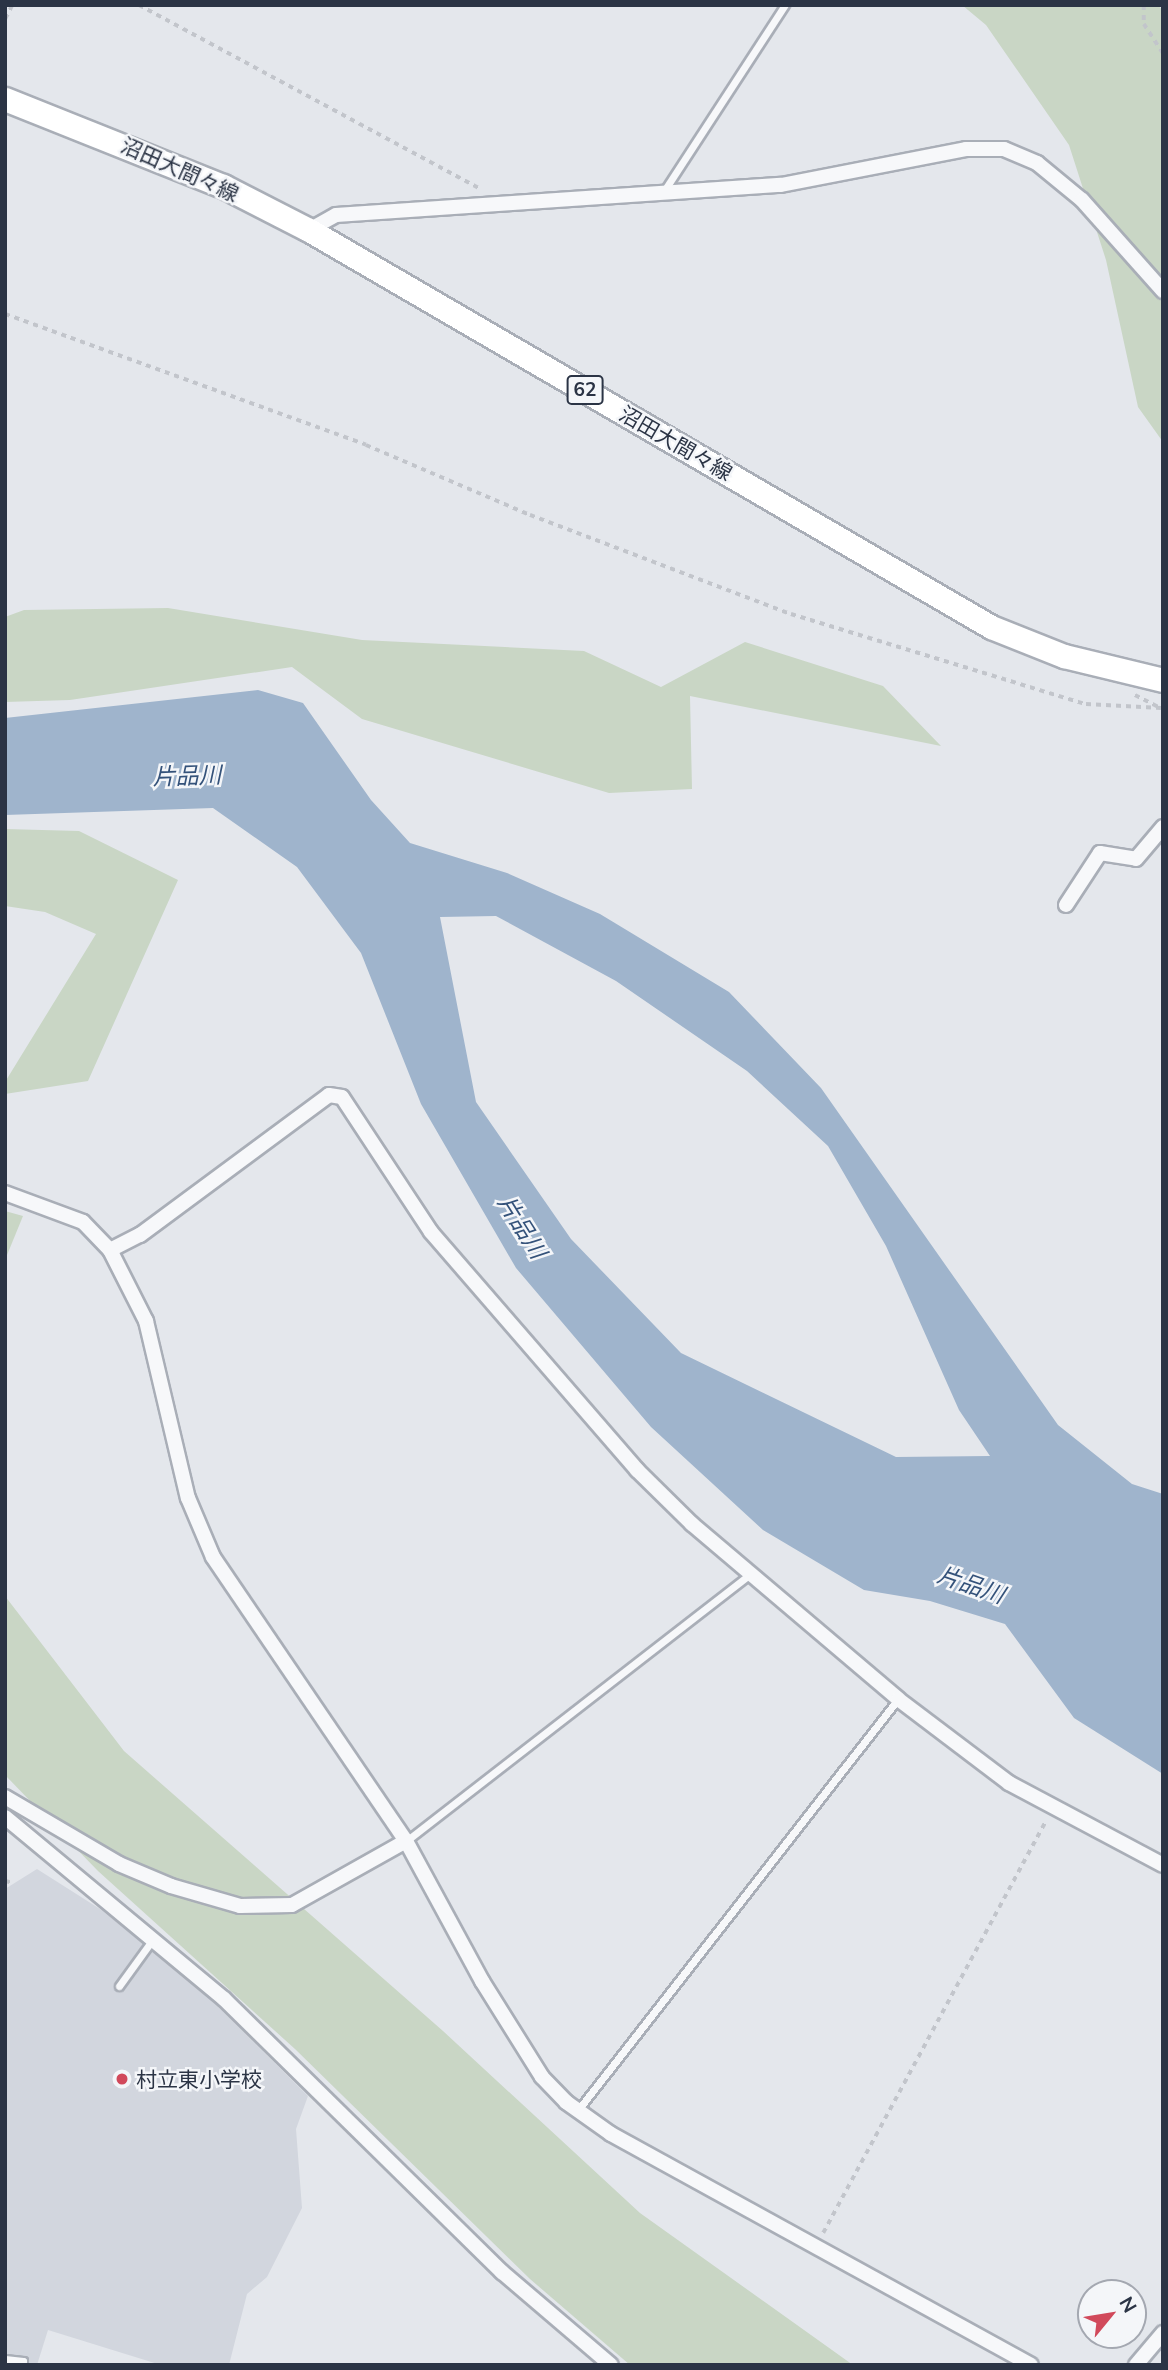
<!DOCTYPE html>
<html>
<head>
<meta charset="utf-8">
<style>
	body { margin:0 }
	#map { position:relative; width:1168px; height:2370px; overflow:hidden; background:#e4e7ec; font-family:Mulish,"Noto Sans JP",sans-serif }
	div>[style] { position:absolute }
	.built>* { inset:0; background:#d2d6de }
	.green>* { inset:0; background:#c9d6c5 }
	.water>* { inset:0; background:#9fb4cc }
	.path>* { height:3.5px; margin-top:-1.75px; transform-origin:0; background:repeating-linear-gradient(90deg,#c2c5cb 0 5px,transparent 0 10px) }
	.roads { filter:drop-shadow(2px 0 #a9aeb7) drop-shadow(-2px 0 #a9aeb7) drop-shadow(0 2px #a9aeb7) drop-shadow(0 -2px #a9aeb7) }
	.lane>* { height:7px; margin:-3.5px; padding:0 3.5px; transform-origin:3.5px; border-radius:3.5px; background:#f7f8fa }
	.street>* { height:14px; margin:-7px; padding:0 7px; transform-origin:7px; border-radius:7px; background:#f7f8fa }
	.primary>* { height:23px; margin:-11.5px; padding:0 11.5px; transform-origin:11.5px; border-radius:11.5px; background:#fff }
	.dots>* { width:19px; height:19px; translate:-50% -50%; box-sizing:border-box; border:4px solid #f4f6f9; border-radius:50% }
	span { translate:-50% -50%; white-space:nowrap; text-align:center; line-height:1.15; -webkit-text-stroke:5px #f4f6f9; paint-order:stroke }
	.shield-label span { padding:2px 5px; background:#f4f6f9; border:2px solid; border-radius:5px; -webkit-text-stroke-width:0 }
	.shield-label { font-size:19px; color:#2b3445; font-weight:700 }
	.street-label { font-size:21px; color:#2b3445 }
	.poi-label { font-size:21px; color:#2b3445 }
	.left { translate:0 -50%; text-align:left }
	.water-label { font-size:23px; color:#34527a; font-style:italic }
	.frame { position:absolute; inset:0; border:7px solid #2b3445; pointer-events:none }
	.north { position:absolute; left:1077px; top:2279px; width:70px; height:70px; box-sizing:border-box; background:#f4f6f9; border:2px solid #a4a8b1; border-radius:50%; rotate:60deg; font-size:19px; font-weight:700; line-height:28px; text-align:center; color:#2b3445 }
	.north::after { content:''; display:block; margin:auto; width:24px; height:32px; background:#d1495b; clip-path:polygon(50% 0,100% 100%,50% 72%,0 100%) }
</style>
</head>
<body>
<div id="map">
	<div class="built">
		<i style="clip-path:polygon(37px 1869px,100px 1909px,197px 1986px,308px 2096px,296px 2129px,302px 2208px,267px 2277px,247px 2294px,229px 2365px,161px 2365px,48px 2330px,37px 2365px,5px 2365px,5px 1889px)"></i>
	</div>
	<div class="green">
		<i style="clip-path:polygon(962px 5px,1158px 5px,1163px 11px,1163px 442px,1138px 407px,1106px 260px,1069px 145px,986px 25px)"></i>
		<i style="clip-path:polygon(168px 608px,362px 640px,584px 651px,661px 687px,745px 642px,883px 686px,941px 746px,690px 696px,692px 789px,609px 793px,362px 719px,292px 667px,70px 700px,5px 702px,5px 617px,24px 610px)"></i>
		<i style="clip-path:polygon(5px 829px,79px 831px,178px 880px,88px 1081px,5px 1094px,5px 1082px,96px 934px,45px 912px,5px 906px)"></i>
		<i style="clip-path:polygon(5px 1211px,23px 1216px,5px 1260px)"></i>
		<i style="clip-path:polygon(5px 1596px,124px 1751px,443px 2031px,640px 2213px,853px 2365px,630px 2365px,530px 2279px,295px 2049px,98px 1871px,5px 1775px)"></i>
	</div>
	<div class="water">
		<i style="clip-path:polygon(evenodd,258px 690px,303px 703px,371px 800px,410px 843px,507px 873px,600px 914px,729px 992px,821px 1088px,1058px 1425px,1132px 1484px,1163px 1494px,1163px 1774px,1074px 1718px,1005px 1624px,930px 1601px,864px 1590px,763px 1530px,651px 1427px,516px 1268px,421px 1104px,361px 953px,297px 867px,213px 808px,5px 815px,5px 718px,258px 690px,496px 916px,616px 981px,747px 1071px,828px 1146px,886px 1246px,959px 1410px,990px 1456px,896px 1457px,681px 1353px,571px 1239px,476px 1102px,440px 917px,496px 916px)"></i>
	</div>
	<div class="path">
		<i style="left:139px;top:5px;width:388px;rotate:28.3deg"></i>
		<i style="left:1144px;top:5px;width:19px;rotate:90deg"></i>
		<i style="left:1144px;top:24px;width:35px;rotate:57deg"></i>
		<i style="left:5px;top:19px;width:16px;rotate:-63deg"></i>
		<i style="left:5px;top:314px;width:384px;rotate:19.9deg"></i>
		<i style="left:366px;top:445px;width:178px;rotate:23.1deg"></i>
		<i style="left:530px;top:515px;width:279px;rotate:20.8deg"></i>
		<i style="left:791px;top:614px;width:308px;rotate:17deg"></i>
		<i style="left:1086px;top:704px;width:75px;rotate:3.1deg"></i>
		<i style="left:1135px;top:695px;width:27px;rotate:27deg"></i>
		<i style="left:5px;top:1881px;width:9px;rotate:13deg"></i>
		<i style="left:823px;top:2233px;width:468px;rotate:-61.6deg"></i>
	</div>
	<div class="roads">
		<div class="lane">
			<i style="left:664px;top:191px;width:222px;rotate:-57deg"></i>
			<i style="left:406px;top:1841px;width:433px;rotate:-37.8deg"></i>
			<i style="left:119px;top:1986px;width:58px;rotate:-54.1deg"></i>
			<i style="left:578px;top:2110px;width:521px;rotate:-52.1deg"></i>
			<i style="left:5px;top:2359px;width:18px;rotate:6deg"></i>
			<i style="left:23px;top:2361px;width:4px;rotate:104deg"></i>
		</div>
		<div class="street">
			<i style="left:309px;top:230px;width:31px;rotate:-29deg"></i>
			<i style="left:336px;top:215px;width:446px;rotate:-3.9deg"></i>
			<i style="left:781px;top:185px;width:188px;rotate:-11deg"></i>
			<i style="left:966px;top:149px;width:38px"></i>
			<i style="left:1004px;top:149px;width:36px;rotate:23deg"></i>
			<i style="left:1037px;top:163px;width:58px;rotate:39.4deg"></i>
			<i style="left:1082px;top:200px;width:122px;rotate:48.3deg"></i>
			<i style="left:1066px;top:905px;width:62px;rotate:-56.8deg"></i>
			<i style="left:1100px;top:853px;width:36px;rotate:9deg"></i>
			<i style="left:1136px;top:859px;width:42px;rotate:-49.8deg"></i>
			<i style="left:5px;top:1193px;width:83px;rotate:20.4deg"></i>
			<i style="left:83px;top:1222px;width:39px;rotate:46deg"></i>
			<i style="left:110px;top:1250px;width:80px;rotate:63.1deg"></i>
			<i style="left:146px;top:1321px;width:182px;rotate:76.7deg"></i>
			<i style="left:188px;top:1498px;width:64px;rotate:67deg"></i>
			<i style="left:213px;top:1557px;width:343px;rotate:55.8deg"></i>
			<i style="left:406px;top:1841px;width:159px;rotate:61.5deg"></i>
			<i style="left:482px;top:1981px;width:113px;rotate:58deg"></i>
			<i style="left:542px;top:2077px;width:35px;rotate:46deg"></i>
			<i style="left:566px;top:2102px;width:55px;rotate:35.4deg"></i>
			<i style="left:611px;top:2134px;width:479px;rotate:28.8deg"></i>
			<i style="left:110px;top:1250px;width:34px;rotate:-27deg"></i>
			<i style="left:140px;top:1235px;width:235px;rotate:-36.5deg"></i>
			<i style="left:329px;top:1095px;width:13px;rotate:9deg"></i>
			<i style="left:342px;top:1097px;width:162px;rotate:56.6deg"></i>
			<i style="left:431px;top:1232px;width:315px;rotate:49.1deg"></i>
			<i style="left:637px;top:1470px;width:77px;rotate:44.5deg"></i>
			<i style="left:692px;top:1524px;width:270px;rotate:40.3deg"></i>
			<i style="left:898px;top:1699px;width:139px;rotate:37.1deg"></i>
			<i style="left:1009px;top:1783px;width:174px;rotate:28deg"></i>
			<i style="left:5px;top:1797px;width:132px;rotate:30.4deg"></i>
			<i style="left:119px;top:1864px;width:56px;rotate:22.9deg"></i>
			<i style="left:171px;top:1886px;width:72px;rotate:16.2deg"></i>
			<i style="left:240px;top:1906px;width:52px;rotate:-1.1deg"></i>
			<i style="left:292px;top:1905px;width:131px;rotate:-29.3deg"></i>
			<i style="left:5px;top:1817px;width:285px;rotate:39.7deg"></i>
			<i style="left:224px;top:1999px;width:390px;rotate:44.5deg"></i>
			<i style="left:502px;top:2272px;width:143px;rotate:40.5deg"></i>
			<i style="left:1136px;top:2365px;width:42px;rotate:-49.8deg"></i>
		</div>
		<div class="primary">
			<i style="left:5px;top:99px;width:235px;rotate:21.8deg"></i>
			<i style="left:223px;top:186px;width:97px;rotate:27.1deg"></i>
			<i style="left:309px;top:230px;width:789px;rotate:30.2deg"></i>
			<i style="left:991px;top:627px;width:79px;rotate:21.7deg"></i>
			<i style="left:1064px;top:656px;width:102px;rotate:13.6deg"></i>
		</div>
	</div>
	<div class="dots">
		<i style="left:122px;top:2079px;background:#d1495b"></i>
	</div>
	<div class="shield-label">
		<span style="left:585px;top:390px">62</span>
	</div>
	<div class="street-label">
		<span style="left:180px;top:169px;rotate:24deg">沼田大間々線</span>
		<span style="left:676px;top:443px;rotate:30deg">沼田大間々線</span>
	</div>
	<div class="poi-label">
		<span class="left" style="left:136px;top:2079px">村立東小学校</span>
	</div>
	<div class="water-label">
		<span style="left:187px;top:776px;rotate:-2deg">片品川</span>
		<span style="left:522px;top:1227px;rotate:58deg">片品川</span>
		<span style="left:971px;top:1585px;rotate:19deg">片品川</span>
	</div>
	<div class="frame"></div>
	<div class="north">N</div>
</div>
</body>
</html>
